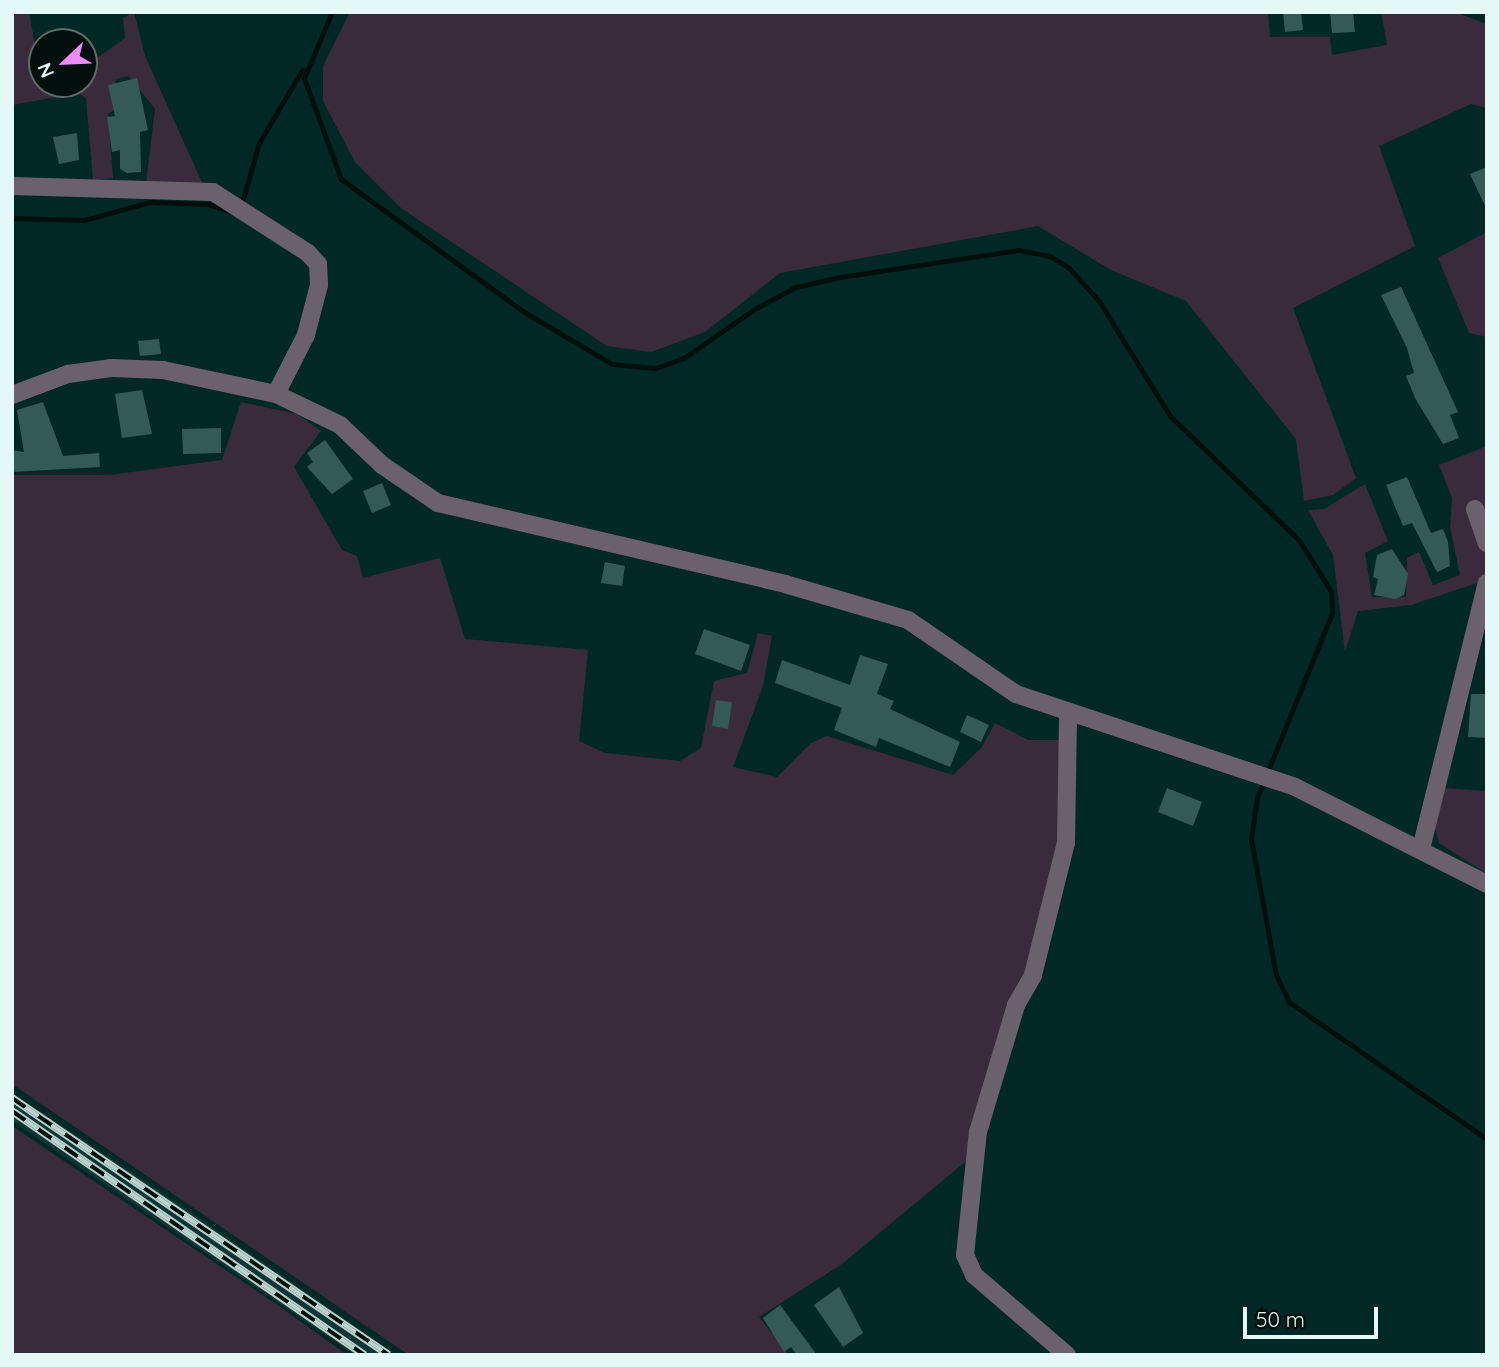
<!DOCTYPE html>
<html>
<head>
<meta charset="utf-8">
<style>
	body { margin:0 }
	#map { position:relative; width:1499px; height:1367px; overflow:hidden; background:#002926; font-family:Quicksand,sans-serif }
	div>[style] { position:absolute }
	.built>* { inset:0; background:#0f3634 }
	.green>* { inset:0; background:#3a2b3c }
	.stream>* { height:5px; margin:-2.5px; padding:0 2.5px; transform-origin:2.5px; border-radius:2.5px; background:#000f0e }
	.building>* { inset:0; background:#345a57 }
	.minor>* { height:18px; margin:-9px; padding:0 9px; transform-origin:9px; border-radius:9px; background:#6b616c }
	.rail>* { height:8px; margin-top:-4px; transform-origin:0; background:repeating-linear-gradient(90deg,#020f0d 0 16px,#b9d2cf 0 32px); box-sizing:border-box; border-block:2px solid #b9d2cf }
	span { translate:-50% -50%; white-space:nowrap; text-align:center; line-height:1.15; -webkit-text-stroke:5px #020f0d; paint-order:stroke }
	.frame { position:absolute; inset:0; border:14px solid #e4f9f7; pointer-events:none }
	.north { position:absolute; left:28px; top:28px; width:70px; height:70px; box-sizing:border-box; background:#020f0d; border:2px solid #5c6d6b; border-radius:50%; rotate:247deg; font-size:19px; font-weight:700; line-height:28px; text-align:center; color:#e4f9f7 }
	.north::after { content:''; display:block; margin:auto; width:24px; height:32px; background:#ee8bf8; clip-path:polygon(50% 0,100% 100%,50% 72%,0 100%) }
	.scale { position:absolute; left:1243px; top:1307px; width:135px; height:32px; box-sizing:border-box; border:4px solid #e4f9f7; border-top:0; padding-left:9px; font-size:21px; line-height:24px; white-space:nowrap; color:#e4f9f7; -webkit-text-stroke:5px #020f0d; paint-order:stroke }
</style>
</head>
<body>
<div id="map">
	<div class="built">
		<i style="clip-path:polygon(12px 1093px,175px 1201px,396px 1355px,355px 1355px,12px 1121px)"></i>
	</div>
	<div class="green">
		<i style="clip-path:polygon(12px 12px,29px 12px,42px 84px,84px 84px,84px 67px,125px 38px,123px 18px,134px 12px,145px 56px,204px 187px,146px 183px,155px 109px,129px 76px,116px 79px,113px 111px,108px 114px,113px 178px,93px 180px,86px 99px,79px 93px,12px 105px)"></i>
		<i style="clip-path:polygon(350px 12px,1268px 12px,1270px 37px,1330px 37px,1332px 55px,1387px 45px,1381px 12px,1454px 12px,1487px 24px,1487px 108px,1471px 104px,1379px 146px,1415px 246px,1293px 308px,1356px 478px,1333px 495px,1304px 501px,1296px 439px,1186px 301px,1111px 270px,1038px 226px,780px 273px,705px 332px,651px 352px,607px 346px,401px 208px,355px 162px,323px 101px,323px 66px)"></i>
		<i style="clip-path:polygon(1487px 232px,1487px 337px,1469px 333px,1438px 258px)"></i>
		<i style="clip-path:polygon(241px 402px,297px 414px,321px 431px,294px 467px,342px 550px,357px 556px,363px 578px,440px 558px,465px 639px,588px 650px,579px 741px,605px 753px,680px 761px,701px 748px,714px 681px,747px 673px,758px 633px,772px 636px,763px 686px,733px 767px,777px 777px,811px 743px,827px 736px,953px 775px,981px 748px,995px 723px,1028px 740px,1061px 740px,1060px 840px,1028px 973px,965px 1162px,842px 1264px,759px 1317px,789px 1355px,409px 1355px,12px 1084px,12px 475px,109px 475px,222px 460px)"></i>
		<i style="clip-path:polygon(1487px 446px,1487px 594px,1477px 583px,1411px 605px,1358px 611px,1345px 652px,1333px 555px,1308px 510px,1324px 509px,1365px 484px,1388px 541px,1365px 553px,1372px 597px,1406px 597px,1407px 558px,1419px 552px,1433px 585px,1460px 575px,1450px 527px,1452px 498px,1439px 465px)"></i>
		<i style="clip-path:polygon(1444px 788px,1487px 791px,1487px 874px,1439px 843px,1435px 828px)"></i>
		<i style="clip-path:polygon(12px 1126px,279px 1306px,347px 1355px,12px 1355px)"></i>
	</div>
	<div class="stream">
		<i style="left:332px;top:12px;width:72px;rotate:113deg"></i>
		<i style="left:304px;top:78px;width:108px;rotate:69.9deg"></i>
		<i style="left:341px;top:179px;width:223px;rotate:36deg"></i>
		<i style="left:521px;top:310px;width:106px;rotate:30.7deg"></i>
		<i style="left:612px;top:364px;width:44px;rotate:5.2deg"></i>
		<i style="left:656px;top:368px;width:30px;rotate:-20deg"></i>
		<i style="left:684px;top:358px;width:88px;rotate:-34.8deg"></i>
		<i style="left:756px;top:308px;width:45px;rotate:-27.7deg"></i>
		<i style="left:796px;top:287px;width:45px;rotate:-12.8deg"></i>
		<i style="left:840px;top:277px;width:181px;rotate:-8.6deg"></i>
		<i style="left:1019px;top:250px;width:32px;rotate:11deg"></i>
		<i style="left:1050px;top:256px;width:22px;rotate:32deg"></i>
		<i style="left:1069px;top:268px;width:45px;rotate:47.7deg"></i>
		<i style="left:1099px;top:301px;width:135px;rotate:58.3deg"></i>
		<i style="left:1170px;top:416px;width:179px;rotate:43.9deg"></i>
		<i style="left:1299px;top:540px;width:60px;rotate:57.9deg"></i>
		<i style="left:1331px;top:591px;width:22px;rotate:87deg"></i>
		<i style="left:1332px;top:613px;width:200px;rotate:112.1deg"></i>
		<i style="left:1257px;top:798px;width:41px;rotate:98.3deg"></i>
		<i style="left:1251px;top:839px;width:138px;rotate:79.6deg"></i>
		<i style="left:1276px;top:975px;width:30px;rotate:64deg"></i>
		<i style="left:1289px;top:1002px;width:241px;rotate:34.7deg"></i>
		<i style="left:241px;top:206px;width:66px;rotate:-74.1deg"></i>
		<i style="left:259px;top:143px;width:85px;rotate:-59.5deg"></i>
		<i style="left:12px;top:218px;width:72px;rotate:1.6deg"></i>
		<i style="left:84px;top:220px;width:68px;rotate:-15.3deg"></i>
		<i style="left:150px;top:202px;width:58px;rotate:2deg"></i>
		<i style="left:208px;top:204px;width:28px;rotate:18deg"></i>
	</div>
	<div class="building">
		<i style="clip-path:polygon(1283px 12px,1301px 12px,1303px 30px,1285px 32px)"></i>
		<i style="clip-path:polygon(1330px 12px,1353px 12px,1355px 32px,1332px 33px)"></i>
		<i style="clip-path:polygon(137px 78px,148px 130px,140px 132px,141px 172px,127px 173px,120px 169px,120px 150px,112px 152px,107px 117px,115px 116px,108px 85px)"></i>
		<i style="clip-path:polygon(77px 133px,79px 160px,59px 164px,53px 137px)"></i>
		<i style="clip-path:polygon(1487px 167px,1487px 210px,1470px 174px)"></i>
		<i style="clip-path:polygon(1401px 287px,1458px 412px,1450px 415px,1459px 438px,1443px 444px,1415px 398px,1406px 376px,1414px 373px,1407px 348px,1381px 295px)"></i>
		<i style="clip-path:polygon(159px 339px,161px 354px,140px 356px,138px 341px)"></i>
		<i style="clip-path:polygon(142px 390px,152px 434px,122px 438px,115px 394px)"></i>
		<i style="clip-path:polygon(43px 402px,63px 456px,99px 453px,100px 467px,12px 472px,12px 450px,24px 452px,17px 410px)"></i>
		<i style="clip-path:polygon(221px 428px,221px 453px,183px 454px,182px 429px)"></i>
		<i style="clip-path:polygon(325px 440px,353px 479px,332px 494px,307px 467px,313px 462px,307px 453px)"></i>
		<i style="clip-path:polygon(1407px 477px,1431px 533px,1443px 529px,1448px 542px,1450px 566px,1437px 572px,1412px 523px,1403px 526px,1386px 485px)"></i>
		<i style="clip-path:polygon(382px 483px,391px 505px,372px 513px,363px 491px)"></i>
		<i style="clip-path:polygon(1392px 549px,1408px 574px,1404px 595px,1395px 599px,1374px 595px,1378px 579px,1373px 577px,1377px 555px)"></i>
		<i style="clip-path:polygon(605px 562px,625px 566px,622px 586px,601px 583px)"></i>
		<i style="clip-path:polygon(704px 629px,750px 645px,741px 671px,695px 654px)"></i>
		<i style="clip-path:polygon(860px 655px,888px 664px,877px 694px,894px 701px,890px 709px,960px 742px,950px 767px,879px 738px,876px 747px,834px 730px,842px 708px,775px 683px,782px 660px,850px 685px)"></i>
		<i style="clip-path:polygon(1471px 694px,1487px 694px,1487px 738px,1468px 737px)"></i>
		<i style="clip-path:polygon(716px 700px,732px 702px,728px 729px,712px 726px)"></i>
		<i style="clip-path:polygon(967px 715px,989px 725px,981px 742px,960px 732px)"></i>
		<i style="clip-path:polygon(1167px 788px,1202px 802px,1193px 826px,1158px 812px)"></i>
		<i style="clip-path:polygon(839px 1287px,863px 1333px,843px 1347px,814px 1305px)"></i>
		<i style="clip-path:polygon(780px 1305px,817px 1355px,797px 1355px,791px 1347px,784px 1352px,763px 1318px)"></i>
	</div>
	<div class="minor">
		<i style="left:12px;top:186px;width:201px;rotate:1.7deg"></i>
		<i style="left:213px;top:192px;width:113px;rotate:32.7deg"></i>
		<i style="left:308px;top:253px;width:15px;rotate:48deg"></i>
		<i style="left:318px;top:264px;width:21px;rotate:87deg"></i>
		<i style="left:319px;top:285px;width:52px;rotate:104.6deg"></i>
		<i style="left:306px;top:335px;width:66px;rotate:117deg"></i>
		<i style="left:12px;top:395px;width:60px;rotate:-20.6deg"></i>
		<i style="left:68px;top:374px;width:43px;rotate:-7.9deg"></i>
		<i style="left:111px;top:368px;width:52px;rotate:2.2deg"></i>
		<i style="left:163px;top:370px;width:116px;rotate:12deg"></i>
		<i style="left:276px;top:394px;width:71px;rotate:25.8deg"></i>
		<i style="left:340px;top:425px;width:58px;rotate:43.6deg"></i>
		<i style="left:382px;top:465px;width:68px;rotate:34.2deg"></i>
		<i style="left:438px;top:503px;width:356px;rotate:13.1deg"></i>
		<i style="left:785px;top:584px;width:128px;rotate:16.3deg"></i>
		<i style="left:908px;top:620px;width:131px;rotate:34.4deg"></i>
		<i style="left:1016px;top:694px;width:294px;rotate:18.4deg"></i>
		<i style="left:1295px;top:787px;width:215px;rotate:26.8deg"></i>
		<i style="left:1475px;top:509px;width:36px;rotate:71deg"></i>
		<i style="left:1421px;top:849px;width:274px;rotate:-76.1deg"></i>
		<i style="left:1067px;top:1355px;width:123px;rotate:-139.3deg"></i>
		<i style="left:974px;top:1275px;width:22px;rotate:-114deg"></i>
		<i style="left:965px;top:1255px;width:124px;rotate:-84deg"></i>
		<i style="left:978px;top:1132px;width:133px;rotate:-73.3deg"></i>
		<i style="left:1016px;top:1005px;width:34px;rotate:-60deg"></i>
		<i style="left:1033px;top:975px;width:136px;rotate:-76deg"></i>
		<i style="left:1066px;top:843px;width:127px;rotate:-89.1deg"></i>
	</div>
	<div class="rail">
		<i style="left:12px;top:1098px;width:456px;rotate:34.3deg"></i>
		<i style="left:12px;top:1111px;width:429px;rotate:34.7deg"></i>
	</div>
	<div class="frame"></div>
	<div class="north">N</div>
	<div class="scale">50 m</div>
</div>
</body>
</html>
